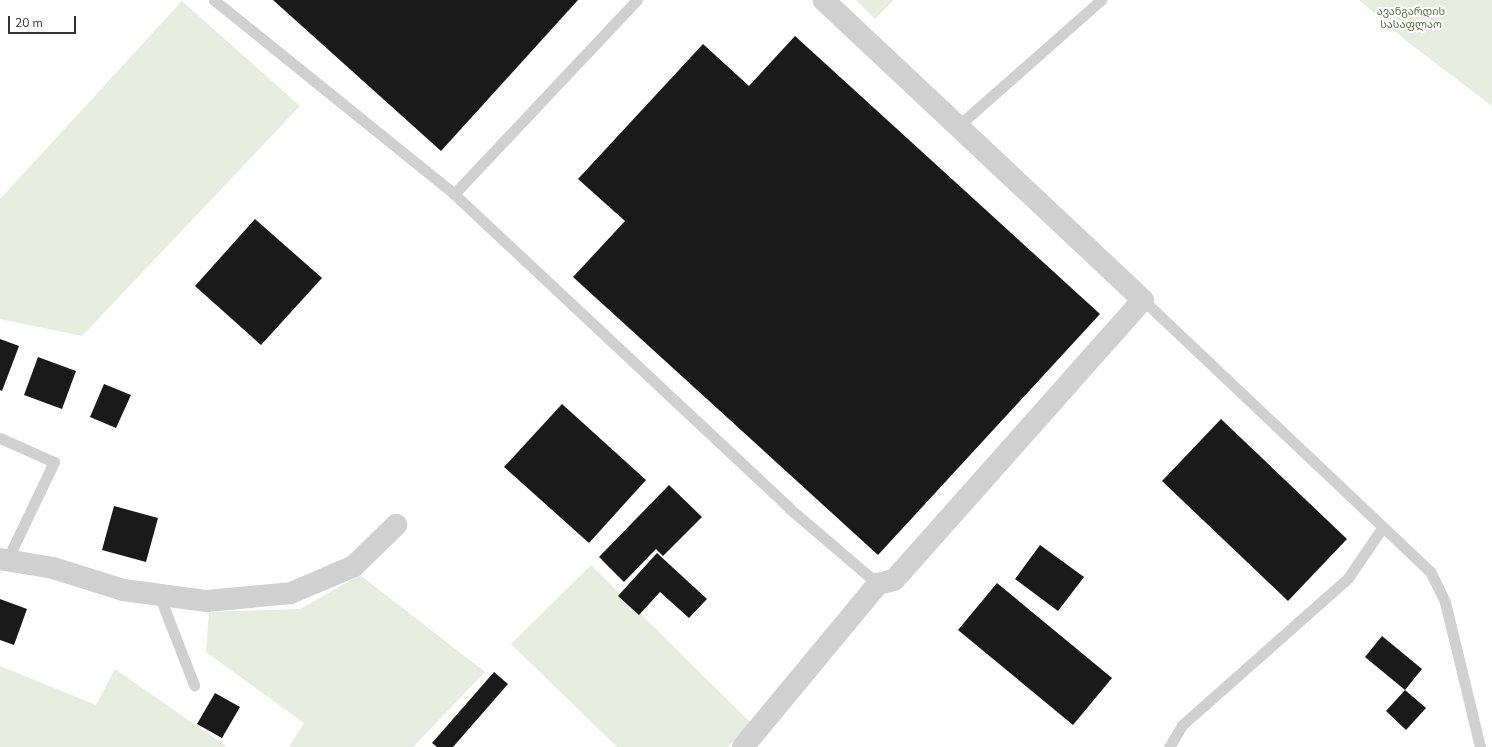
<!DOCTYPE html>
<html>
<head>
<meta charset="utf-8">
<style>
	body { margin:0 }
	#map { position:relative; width:1492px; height:747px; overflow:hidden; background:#fff; font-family:"Nunito Sans","Noto Sans Georgian",sans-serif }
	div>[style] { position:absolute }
	.green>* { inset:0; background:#e6ecdf }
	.building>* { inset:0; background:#1a1a1a }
	.service>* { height:11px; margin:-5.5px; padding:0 5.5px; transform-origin:5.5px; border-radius:5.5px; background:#d0d0d0 }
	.minor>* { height:22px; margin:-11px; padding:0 11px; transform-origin:11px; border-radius:11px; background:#d0d0d0 }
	span { translate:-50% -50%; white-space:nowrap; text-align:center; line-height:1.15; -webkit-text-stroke:4px #fff; paint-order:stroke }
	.park-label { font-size:11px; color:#56703f }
	.scale { position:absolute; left:8px; top:16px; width:68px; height:18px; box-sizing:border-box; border:2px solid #333; border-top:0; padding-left:5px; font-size:12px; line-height:14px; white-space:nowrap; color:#333; -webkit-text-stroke:3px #fff; paint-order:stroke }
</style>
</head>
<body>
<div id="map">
	<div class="green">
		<i style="clip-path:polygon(856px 0,894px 0,875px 19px)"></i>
		<i style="clip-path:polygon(1359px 0,1492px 0,1492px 106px,1409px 43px)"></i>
		<i style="clip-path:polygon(182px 1px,300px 106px,82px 336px,0 319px,0 199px)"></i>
		<i style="clip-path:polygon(591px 565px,751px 723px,728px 747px,617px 747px,511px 644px)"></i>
		<i style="clip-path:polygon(360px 575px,485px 672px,413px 747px,289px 747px,304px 723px,206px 652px,209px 612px,300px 609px)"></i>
		<i style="clip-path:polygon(0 666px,96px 705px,115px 669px,227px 747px,0 747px)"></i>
	</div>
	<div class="building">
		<i style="clip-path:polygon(273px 0,578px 0,441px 151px)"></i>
		<i style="clip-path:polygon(795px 36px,1100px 314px,878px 555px,573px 277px,625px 221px,578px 179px,703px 44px,749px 86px)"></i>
		<i style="clip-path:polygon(255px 219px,322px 278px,261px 345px,195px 286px)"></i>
		<i style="clip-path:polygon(0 339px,19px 346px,2px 391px,0 390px)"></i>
		<i style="clip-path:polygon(38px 357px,76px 371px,62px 409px,24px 395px)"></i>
		<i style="clip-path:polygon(104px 384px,131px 395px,116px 428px,90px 417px)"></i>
		<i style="clip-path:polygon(562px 404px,646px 480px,589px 543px,504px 467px)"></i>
		<i style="clip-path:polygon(1221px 419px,1347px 539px,1288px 601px,1162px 481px)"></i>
		<i style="clip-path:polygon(669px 485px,702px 517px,663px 556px,656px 549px,624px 582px,599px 557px)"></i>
		<i style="clip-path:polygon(114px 506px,158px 518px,146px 562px,102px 550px)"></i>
		<i style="clip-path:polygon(1040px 545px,1084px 577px,1058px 611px,1015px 579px)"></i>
		<i style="clip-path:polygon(657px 553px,707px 599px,689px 618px,660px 592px,639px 615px,618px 596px)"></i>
		<i style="clip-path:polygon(997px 583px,1112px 678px,1073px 725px,958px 630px)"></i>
		<i style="clip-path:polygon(0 599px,27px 609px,14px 645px,0 640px)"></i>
		<i style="clip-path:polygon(1382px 636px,1422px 669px,1405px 690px,1365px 657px)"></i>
		<i style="clip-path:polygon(494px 672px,508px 684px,453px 747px,437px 747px,432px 743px)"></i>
		<i style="clip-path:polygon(1405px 690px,1426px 708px,1406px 730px,1386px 711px)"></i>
		<i style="clip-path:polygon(215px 693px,240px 707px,222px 738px,197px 724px)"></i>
	</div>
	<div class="service">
		<i style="left:214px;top:0;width:309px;rotate:38.9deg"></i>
		<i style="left:454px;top:194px;width:459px;rotate:43.1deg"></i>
		<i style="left:789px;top:508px;width:117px;rotate:40.5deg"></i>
		<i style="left:958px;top:126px;width:191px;rotate:-41.4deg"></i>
		<i style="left:454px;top:194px;width:267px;rotate:-46.7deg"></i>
		<i style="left:1143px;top:300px;width:395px;rotate:43.4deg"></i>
		<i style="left:1430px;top:571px;width:34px;rotate:64deg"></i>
		<i style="left:1445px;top:602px;width:149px;rotate:76.4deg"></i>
		<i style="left:0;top:438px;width:59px;rotate:24deg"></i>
		<i style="left:54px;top:462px;width:109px;rotate:115.6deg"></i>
		<i style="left:159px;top:595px;width:97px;rotate:68.7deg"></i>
		<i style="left:1169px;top:747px;width:26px;rotate:-59deg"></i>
		<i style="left:1182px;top:725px;width:222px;rotate:-41.5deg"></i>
		<i style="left:1348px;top:578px;width:60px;rotate:-55.8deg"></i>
	</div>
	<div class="minor">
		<i style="left:0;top:559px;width:54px;rotate:9.6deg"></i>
		<i style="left:53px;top:568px;width:73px;rotate:17.4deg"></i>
		<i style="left:123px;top:590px;width:85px;rotate:7.5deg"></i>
		<i style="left:207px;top:601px;width:84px;rotate:-5.4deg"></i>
		<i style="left:291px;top:593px;width:69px;rotate:-23.2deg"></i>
		<i style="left:354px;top:566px;width:59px;rotate:-44.3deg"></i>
		<i style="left:743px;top:747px;width:212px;rotate:-50.4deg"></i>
		<i style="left:878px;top:584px;width:16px;rotate:-14deg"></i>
		<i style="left:894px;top:580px;width:13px;rotate:-48deg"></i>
		<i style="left:903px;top:570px;width:361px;rotate:-48.4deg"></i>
		<i style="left:1143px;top:300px;width:438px;rotate:-136.8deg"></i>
	</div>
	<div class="park-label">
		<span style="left:1411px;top:19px">ავანგარდის<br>სასაფლაო</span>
	</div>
	<div class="scale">20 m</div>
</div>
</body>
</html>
